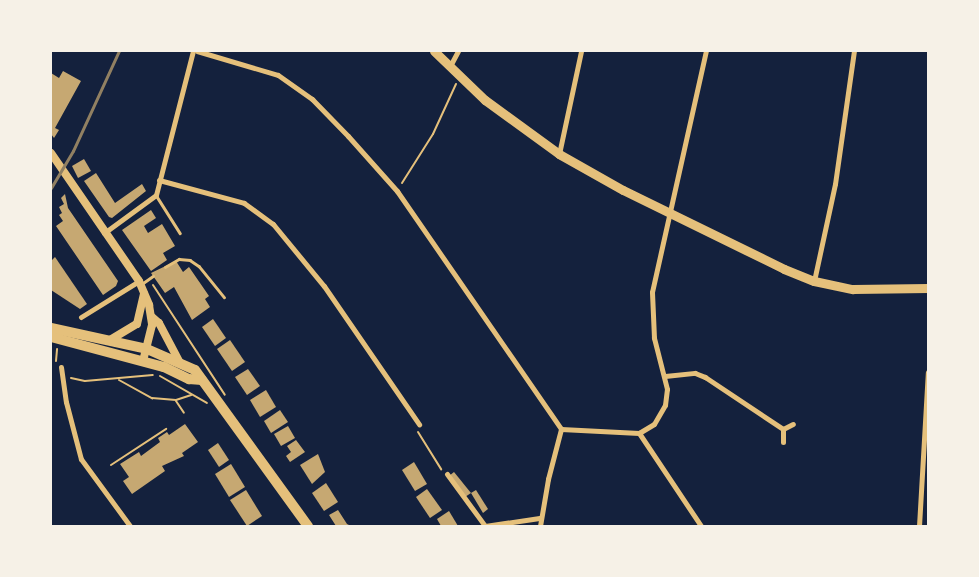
<!DOCTYPE html>
<html>
<head>
<meta charset="utf-8">
<style>
	body { margin:0 }
	#map { position:relative; width:979px; height:577px; overflow:hidden; background:#14213d; font-family:Montserrat,sans-serif }
	div>[style] { position:absolute }
	.building>* { inset:0; background:#c6a872 }
	.path>* { height:2px; margin:-1px; padding:0 1px; transform-origin:1px; border-radius:1px; background:#e5c07b }
	.service>* { height:2.5px; margin:-1.25px; padding:0 1.25px; transform-origin:1.25px; border-radius:1.25px; background:#e5c07b }
	.minor>* { height:5px; margin:-2.5px; padding:0 2.5px; transform-origin:2.5px; border-radius:2.5px; background:#e5c07b }
	.secondary>* { height:8px; margin:-4px; padding:0 4px; transform-origin:4px; border-radius:4px; background:#e5c07b }
	.primary>* { height:9px; margin:-4.5px; padding:0 4.5px; transform-origin:4.5px; border-radius:4.5px; background:#e5c07b }
	.trunk>* { height:10px; margin:-5px; padding:0 5px; transform-origin:5px; border-radius:5px; background:#e5c07b }
	.rail>* { height:2.5px; margin:-1.25px; padding:0 1.25px; transform-origin:1.25px; border-radius:1.25px; background:#918062 }
	span { translate:-50% -50%; white-space:nowrap; text-align:center; line-height:1.15; -webkit-text-stroke:7px #f6f1e7; paint-order:stroke }
	.frame { position:absolute; inset:0; border:52px solid #f6f1e7; pointer-events:none }
</style>
</head>
<body>
<div id="map">
	<div class="building">
		<i style="clip-path:polygon(63px 71px,81px 81px,55px 128px,59px 130px,54px 138px,51px 134px,51px 73px,59px 78px)"></i>
		<i style="clip-path:polygon(84px 159px,91px 171px,78px 178px,72px 166px)"></i>
		<i style="clip-path:polygon(96px 173px,115px 203px,142px 184px,146px 191px,112px 218px,109px 217px,84px 181px)"></i>
		<i style="clip-path:polygon(65px 194px,68px 208px,118px 281px,116px 286px,103px 295px,56px 226px,63px 221px,59px 215px,62px 213px,59px 207px,64px 204px,61px 198px)"></i>
		<i style="clip-path:polygon(151px 210px,156px 218px,144px 226px,148px 233px,162px 224px,175px 246px,163px 253px,167px 260px,151px 271px,122px 230px)"></i>
		<i style="clip-path:polygon(55px 257px,87px 304px,80px 309px,51px 290px,51px 261px)"></i>
		<i style="clip-path:polygon(176px 261px,183px 272px,189px 267px,209px 296px,205px 299px,210px 307px,192px 320px,174px 287px,165px 293px,151px 273px)"></i>
		<i style="clip-path:polygon(213px 319px,226px 338px,215px 346px,202px 327px)"></i>
		<i style="clip-path:polygon(230px 340px,245px 362px,232px 371px,217px 349px)"></i>
		<i style="clip-path:polygon(248px 369px,260px 386px,247px 395px,235px 377px)"></i>
		<i style="clip-path:polygon(266px 390px,276px 407px,260px 417px,250px 400px)"></i>
		<i style="clip-path:polygon(280px 410px,288px 422px,271px 433px,264px 421px)"></i>
		<i style="clip-path:polygon(185px 424px,198px 442px,182px 453px,184px 456px,162px 466px,165px 471px,132px 494px,123px 481px,129px 477px,120px 464px,139px 452px,141px 456px,160px 442px,158px 438px,167px 432px,169px 435px)"></i>
		<i style="clip-path:polygon(288px 426px,295px 438px,281px 446px,274px 434px)"></i>
		<i style="clip-path:polygon(296px 440px,305px 452px,290px 462px,286px 456px,291px 452px,287px 446px)"></i>
		<i style="clip-path:polygon(218px 443px,229px 460px,219px 467px,208px 450px)"></i>
		<i style="clip-path:polygon(318px 454px,325px 472px,312px 484px,300px 465px)"></i>
		<i style="clip-path:polygon(414px 462px,427px 484px,415px 491px,402px 470px)"></i>
		<i style="clip-path:polygon(231px 464px,245px 487px,229px 497px,215px 474px)"></i>
		<i style="clip-path:polygon(454px 472px,471px 493px,465px 497px,449px 476px)"></i>
		<i style="clip-path:polygon(326px 483px,338px 502px,324px 511px,312px 493px)"></i>
		<i style="clip-path:polygon(427px 489px,442px 510px,430px 518px,416px 497px)"></i>
		<i style="clip-path:polygon(246px 490px,262px 516px,247px 526px,230px 500px)"></i>
		<i style="clip-path:polygon(476px 490px,488px 509px,483px 513px,471px 493px)"></i>
		<i style="clip-path:polygon(338px 510px,347px 524px,351px 526px,336px 526px,329px 515px)"></i>
		<i style="clip-path:polygon(449px 511px,458px 526px,441px 526px,437px 519px)"></i>
	</div>
	<div class="path">
		<i style="left:402px;top:183px;width:58px;rotate:-57.7deg"></i>
		<i style="left:433px;top:134px;width:55px;rotate:-65.3deg"></i>
		<i style="left:153px;top:285px;width:131px;rotate:56.8deg"></i>
		<i style="left:56px;top:361px;width:12px;rotate:-85deg"></i>
		<i style="left:160px;top:376px;width:54px;rotate:29.9deg"></i>
		<i style="left:71px;top:378px;width:14px;rotate:12deg"></i>
		<i style="left:85px;top:381px;width:68px;rotate:-5deg"></i>
		<i style="left:119px;top:380px;width:38px;rotate:29deg"></i>
		<i style="left:152px;top:398px;width:24px;rotate:5deg"></i>
		<i style="left:176px;top:400px;width:16px;rotate:-18deg"></i>
		<i style="left:176px;top:401px;width:14px;rotate:56deg"></i>
		<i style="left:418px;top:432px;width:44px;rotate:58.1deg"></i>
		<i style="left:111px;top:465px;width:66px;rotate:-33.2deg"></i>
	</div>
	<div class="service">
		<i style="left:156px;top:195px;width:45px;rotate:57.7deg"></i>
		<i style="left:165px;top:267px;width:16px;rotate:-30deg"></i>
		<i style="left:179px;top:259px;width:11px;rotate:5deg"></i>
		<i style="left:190px;top:260px;width:11px;rotate:34deg"></i>
		<i style="left:199px;top:266px;width:40px;rotate:51deg"></i>
		<i style="left:143px;top:283px;width:12px;rotate:-35deg"></i>
	</div>
	<div class="minor">
		<i style="left:197px;top:51px;width:84px;rotate:16.5deg"></i>
		<i style="left:278px;top:75px;width:42px;rotate:35.2deg"></i>
		<i style="left:312px;top:99px;width:52px;rotate:45.8deg"></i>
		<i style="left:348px;top:136px;width:74px;rotate:48.3deg"></i>
		<i style="left:397px;top:191px;width:289px;rotate:55.4deg"></i>
		<i style="left:450px;top:66px;width:17px;rotate:-62deg"></i>
		<i style="left:559px;top:154px;width:105px;rotate:-77.9deg"></i>
		<i style="left:159px;top:180px;width:88px;rotate:15.1deg"></i>
		<i style="left:244px;top:203px;width:36px;rotate:36deg"></i>
		<i style="left:273px;top:224px;width:80px;rotate:50.6deg"></i>
		<i style="left:324px;top:286px;width:168px;rotate:55.5deg"></i>
		<i style="left:104px;top:233px;width:64px;rotate:-36.2deg"></i>
		<i style="left:156px;top:195px;width:149px;rotate:-75.6deg"></i>
		<i style="left:814px;top:281px;width:99px;rotate:-77.8deg"></i>
		<i style="left:835px;top:184px;width:134px;rotate:-81.9deg"></i>
		<i style="left:81px;top:317px;width:68px;rotate:-31.8deg"></i>
		<i style="left:61px;top:367px;width:35px;rotate:82deg"></i>
		<i style="left:66px;top:402px;width:59px;rotate:75.3deg"></i>
		<i style="left:81px;top:459px;width:83px;rotate:53.8deg"></i>
		<i style="left:665px;top:376px;width:30px;rotate:-6deg"></i>
		<i style="left:695px;top:373px;width:11px;rotate:22deg"></i>
		<i style="left:705px;top:377px;width:94px;rotate:33.7deg"></i>
		<i style="left:561px;top:429px;width:78px;rotate:2.9deg"></i>
		<i style="left:639px;top:433px;width:17px;rotate:-31deg"></i>
		<i style="left:654px;top:424px;width:22px;rotate:-60deg"></i>
		<i style="left:665px;top:405px;width:16px;rotate:-83deg"></i>
		<i style="left:667px;top:389px;width:53px;rotate:-104.3deg"></i>
		<i style="left:654px;top:338px;width:46px;rotate:-92.5deg"></i>
		<i style="left:652px;top:292px;width:247px;rotate:-77.4deg"></i>
		<i style="left:639px;top:433px;width:112px;rotate:56.3deg"></i>
		<i style="left:783px;top:442px;width:13px;rotate:-90deg"></i>
		<i style="left:783px;top:429px;width:11px;rotate:-27deg"></i>
		<i style="left:447px;top:474px;width:64px;rotate:53.8deg"></i>
		<i style="left:485px;top:526px;width:55px;rotate:-8.4deg"></i>
		<i style="left:540px;top:526px;width:48px;rotate:-80.3deg"></i>
		<i style="left:548px;top:479px;width:52px;rotate:-75.4deg"></i>
		<i style="left:919px;top:526px;width:154px;rotate:-86.7deg"></i>
	</div>
	<div class="secondary">
		<i style="left:51px;top:153px;width:155px;rotate:55.5deg"></i>
		<i style="left:139px;top:281px;width:26px;rotate:67deg"></i>
		<i style="left:149px;top:305px;width:20px;rotate:81deg"></i>
		<i style="left:152px;top:325px;width:37px;rotate:104deg"></i>
		<i style="left:152px;top:317px;width:9px;rotate:41deg"></i>
		<i style="left:159px;top:323px;width:43px;rotate:62.2deg"></i>
		<i style="left:110px;top:340px;width:31px;rotate:-31deg"></i>
		<i style="left:137px;top:324px;width:31px;rotate:-77deg"></i>
	</div>
	<div class="primary">
		<i style="left:434px;top:51px;width:71px;rotate:43.9deg"></i>
		<i style="left:485px;top:100px;width:92px;rotate:36.1deg"></i>
		<i style="left:559px;top:154px;width:73px;rotate:29.4deg"></i>
		<i style="left:623px;top:190px;width:179px;rotate:26.1deg"></i>
		<i style="left:784px;top:269px;width:32px;rotate:22deg"></i>
		<i style="left:814px;top:281px;width:40px;rotate:12deg"></i>
		<i style="left:853px;top:289px;width:75px;rotate:-0.8deg"></i>
	</div>
	<div class="trunk">
		<i style="left:51px;top:328px;width:98px;rotate:12.3deg"></i>
		<i style="left:147px;top:349px;width:52px;rotate:23.6deg"></i>
		<i style="left:195px;top:370px;width:193px;rotate:54.1deg"></i>
		<i style="left:51px;top:337px;width:117px;rotate:14.9deg"></i>
		<i style="left:164px;top:367px;width:28px;rotate:26deg"></i>
		<i style="left:189px;top:379px;width:13px;rotate:4deg"></i>
	</div>
	<div class="rail">
		<i style="left:51px;top:188px;width:43px;rotate:-59.3deg"></i>
		<i style="left:73px;top:151px;width:110px;rotate:-65.3deg"></i>
	</div>
	<div class="frame"></div>
</div>
</body>
</html>
